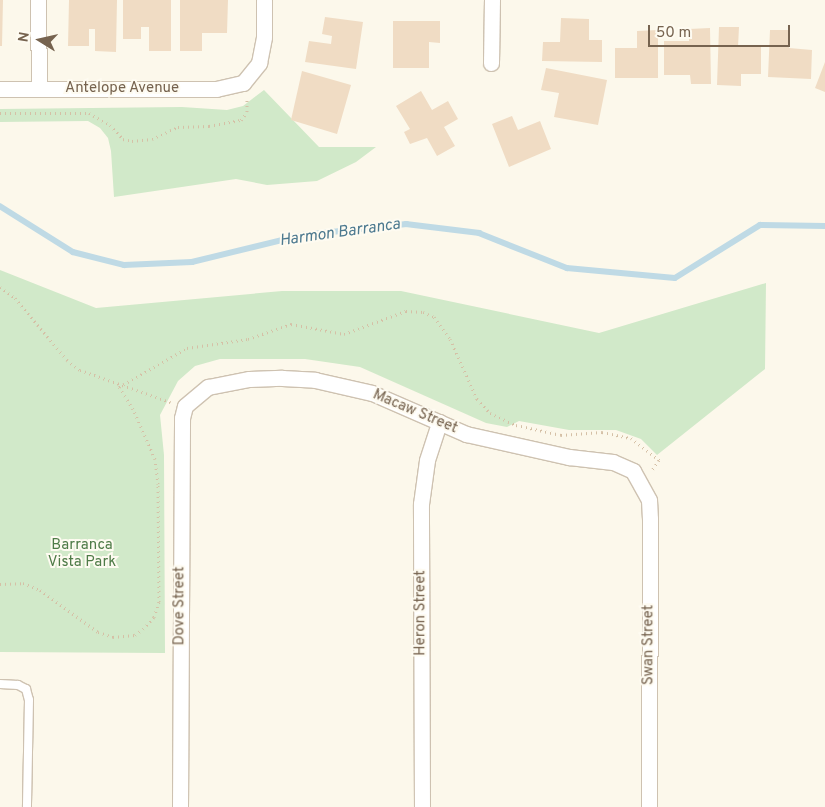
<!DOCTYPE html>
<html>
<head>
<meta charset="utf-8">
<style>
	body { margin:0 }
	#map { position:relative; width:825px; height:807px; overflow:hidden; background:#fcf8eb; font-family:Overpass,sans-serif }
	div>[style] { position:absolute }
	.green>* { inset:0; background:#d1e9c9 }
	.stream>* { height:5.5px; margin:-2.75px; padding:0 2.75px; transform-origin:2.75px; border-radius:2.75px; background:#bfdae5 }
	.building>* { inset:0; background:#f0dcc4 }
	.path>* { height:3px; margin-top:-1.5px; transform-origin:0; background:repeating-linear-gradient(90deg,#d5c0a6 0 1px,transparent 0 5px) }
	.roads { filter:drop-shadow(1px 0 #cec2b1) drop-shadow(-1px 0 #cec2b1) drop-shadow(0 1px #cec2b1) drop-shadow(0 -1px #cec2b1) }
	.service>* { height:8px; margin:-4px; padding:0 4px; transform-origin:4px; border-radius:4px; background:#fff }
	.minor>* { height:15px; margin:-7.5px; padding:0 7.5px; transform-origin:7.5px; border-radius:7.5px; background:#fff }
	span { translate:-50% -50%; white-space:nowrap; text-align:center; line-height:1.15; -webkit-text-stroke:4px #fefbf1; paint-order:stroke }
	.street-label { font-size:15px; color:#76634f }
	.park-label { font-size:15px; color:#4e7b47 }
	.water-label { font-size:16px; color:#4c798f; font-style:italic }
	.north { position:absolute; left:15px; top:15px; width:50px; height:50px; -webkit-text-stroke:4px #fefbf1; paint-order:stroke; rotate:280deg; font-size:14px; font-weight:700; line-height:20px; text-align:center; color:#76634f }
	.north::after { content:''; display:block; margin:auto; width:18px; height:22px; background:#76634f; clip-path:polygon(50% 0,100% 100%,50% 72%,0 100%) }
	.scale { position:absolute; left:648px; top:25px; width:142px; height:22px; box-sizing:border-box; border:2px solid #76634f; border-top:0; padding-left:6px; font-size:15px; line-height:18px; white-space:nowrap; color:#76634f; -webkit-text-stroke:4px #fefbf1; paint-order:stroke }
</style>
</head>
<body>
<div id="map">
	<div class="green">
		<i style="clip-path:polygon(264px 90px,319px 147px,376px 147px,356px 162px,317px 181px,267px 185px,236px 179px,114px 197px,111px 151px,108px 138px,100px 128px,88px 121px,0 122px,0 109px,182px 107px,227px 110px,243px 106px)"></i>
		<i style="clip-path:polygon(0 270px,96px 308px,282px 291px,401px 291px,599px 333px,766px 283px,765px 369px,657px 455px,641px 439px,616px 430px,569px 430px,519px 421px,507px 427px,486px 423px,360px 367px,305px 359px,220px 359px,195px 366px,178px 381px,160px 415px,164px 455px,165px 653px,0 652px)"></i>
	</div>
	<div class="stream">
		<i style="left:0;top:206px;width:86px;rotate:32.2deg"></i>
		<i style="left:73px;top:252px;width:53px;rotate:14.3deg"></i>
		<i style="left:124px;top:265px;width:68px;rotate:-2.5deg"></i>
		<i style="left:192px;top:262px;width:114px;rotate:-13.7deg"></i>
		<i style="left:303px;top:235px;width:104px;rotate:-6.1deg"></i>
		<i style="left:406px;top:224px;width:74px;rotate:7deg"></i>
		<i style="left:479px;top:233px;width:95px;rotate:21.7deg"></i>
		<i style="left:567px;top:268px;width:108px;rotate:5.3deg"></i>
		<i style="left:675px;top:278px;width:100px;rotate:-31.9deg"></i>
		<i style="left:760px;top:225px;width:65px;rotate:0.9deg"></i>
	</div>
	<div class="building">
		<i style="clip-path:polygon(0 0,3px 0,2px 46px,0 46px)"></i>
		<i style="clip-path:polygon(69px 0,117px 0,116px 52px,95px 51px,95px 29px,89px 29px,89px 46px,68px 46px)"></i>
		<i style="clip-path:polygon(123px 0,171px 0,171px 51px,149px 51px,149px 27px,141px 27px,141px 39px,123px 39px)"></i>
		<i style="clip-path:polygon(180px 0,228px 0,227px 33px,202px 33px,202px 51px,180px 51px)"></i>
		<i style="clip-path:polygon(325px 17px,363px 22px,356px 69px,305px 62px,309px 41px,331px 44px,332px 36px,322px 34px)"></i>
		<i style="clip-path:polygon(561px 18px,589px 19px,589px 40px,602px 40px,602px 62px,542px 61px,543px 42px,560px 42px)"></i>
		<i style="clip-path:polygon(393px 21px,440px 21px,440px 43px,429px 42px,429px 68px,393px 68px)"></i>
		<i style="clip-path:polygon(719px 27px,739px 27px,738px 47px,761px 47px,761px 74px,741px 74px,741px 86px,717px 85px)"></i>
		<i style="clip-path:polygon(710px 28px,711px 84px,691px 84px,690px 75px,664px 75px,664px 41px,689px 41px,689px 29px)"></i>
		<i style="clip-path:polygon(658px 30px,658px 78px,615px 78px,615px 48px,637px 48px,637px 31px)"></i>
		<i style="clip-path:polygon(770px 30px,790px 30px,789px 48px,812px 50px,811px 79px,768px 77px)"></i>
		<i style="clip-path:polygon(825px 62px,825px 92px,815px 88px)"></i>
		<i style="clip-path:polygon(546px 68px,607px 80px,598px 125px,554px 117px,559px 93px,541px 90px)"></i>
		<i style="clip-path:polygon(302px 71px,351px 85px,337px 134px,291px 120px)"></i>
		<i style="clip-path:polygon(421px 91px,432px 110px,448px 101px,458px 119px,444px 127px,455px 146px,437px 156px,427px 138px,410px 144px,404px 132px,410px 129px,396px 106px)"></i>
		<i style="clip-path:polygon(512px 116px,518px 130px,540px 121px,551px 149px,509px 167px,492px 124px)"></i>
	</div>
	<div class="path">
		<i style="left:0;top:113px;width:89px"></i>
		<i style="left:89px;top:113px;width:24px;rotate:30deg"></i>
		<i style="left:110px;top:125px;width:19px;rotate:47deg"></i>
		<i style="left:123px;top:139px;width:9px;rotate:13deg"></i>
		<i style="left:132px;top:141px;width:20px;rotate:-6deg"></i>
		<i style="left:152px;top:139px;width:29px;rotate:-25deg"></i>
		<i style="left:178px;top:127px;width:31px;rotate:-2deg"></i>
		<i style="left:209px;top:126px;width:33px;rotate:-11deg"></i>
		<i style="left:241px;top:120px;width:10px;rotate:-53deg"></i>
		<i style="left:247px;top:112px;width:15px;rotate:-90deg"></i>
		<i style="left:0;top:287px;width:19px;rotate:36deg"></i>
		<i style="left:15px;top:298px;width:81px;rotate:50deg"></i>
		<i style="left:67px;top:360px;width:16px;rotate:38deg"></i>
		<i style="left:80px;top:370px;width:96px;rotate:19.6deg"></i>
		<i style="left:0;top:584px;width:23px;rotate:-2deg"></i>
		<i style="left:23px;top:583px;width:18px;rotate:22deg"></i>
		<i style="left:40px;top:590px;width:72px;rotate:35.9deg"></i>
		<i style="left:98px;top:632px;width:16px;rotate:18deg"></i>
		<i style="left:113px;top:637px;width:22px;rotate:-5deg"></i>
		<i style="left:135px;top:635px;width:10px;rotate:-37deg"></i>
		<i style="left:143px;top:629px;width:16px;rotate:-47deg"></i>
		<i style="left:154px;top:617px;width:16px;rotate:-72deg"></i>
		<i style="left:159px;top:602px;width:118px;rotate:-90.5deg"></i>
		<i style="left:158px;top:484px;width:25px;rotate:-97deg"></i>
		<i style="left:155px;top:459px;width:55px;rotate:-113.7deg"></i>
		<i style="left:133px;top:409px;width:26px;rotate:-122deg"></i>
		<i style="left:119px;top:387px;width:78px;rotate:-29.8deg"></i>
		<i style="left:187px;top:348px;width:62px;rotate:-8.4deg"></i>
		<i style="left:248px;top:339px;width:46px;rotate:-19.2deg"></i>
		<i style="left:291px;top:324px;width:54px;rotate:10.7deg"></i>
		<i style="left:344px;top:334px;width:66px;rotate:-20.4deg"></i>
		<i style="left:406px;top:311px;width:17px;rotate:3deg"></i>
		<i style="left:423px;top:312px;width:12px;rotate:24deg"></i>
		<i style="left:434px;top:317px;width:27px;rotate:54deg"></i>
		<i style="left:450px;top:339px;width:66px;rotate:65.8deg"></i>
		<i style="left:477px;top:399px;width:19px;rotate:47deg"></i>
		<i style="left:490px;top:413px;width:29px;rotate:25deg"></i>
		<i style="left:516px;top:425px;width:46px;rotate:12.5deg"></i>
		<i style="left:561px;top:435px;width:41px;rotate:-4.2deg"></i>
		<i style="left:602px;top:432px;width:30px;rotate:12deg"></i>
		<i style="left:631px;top:438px;width:36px;rotate:38deg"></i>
		<i style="left:659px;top:460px;width:14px;rotate:124deg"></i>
	</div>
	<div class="roads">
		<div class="service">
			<i style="left:0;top:684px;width:18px;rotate:3deg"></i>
			<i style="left:18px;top:685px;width:9px;rotate:27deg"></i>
			<i style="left:26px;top:689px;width:11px;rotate:75deg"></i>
			<i style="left:29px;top:700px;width:107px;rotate:91.1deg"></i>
		</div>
		<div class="minor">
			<i style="left:38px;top:0;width:89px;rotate:89.4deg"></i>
			<i style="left:491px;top:63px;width:63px;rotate:-89.1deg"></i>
			<i style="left:0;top:89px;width:216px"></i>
			<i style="left:216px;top:89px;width:28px;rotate:-13deg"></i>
			<i style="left:243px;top:83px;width:26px;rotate:-51deg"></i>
			<i style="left:259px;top:63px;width:26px;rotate:-79deg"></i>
			<i style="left:264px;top:37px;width:37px;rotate:-90deg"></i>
			<i style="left:180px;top:807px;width:389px;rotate:-89.7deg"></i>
			<i style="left:182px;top:418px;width:12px;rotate:-76deg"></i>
			<i style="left:185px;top:406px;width:30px;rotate:-40deg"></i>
			<i style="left:208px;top:387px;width:42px;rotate:-11deg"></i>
			<i style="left:249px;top:379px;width:33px;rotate:-2deg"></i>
			<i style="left:282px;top:378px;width:33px;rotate:3deg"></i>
			<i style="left:315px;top:380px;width:58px;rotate:12.8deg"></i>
			<i style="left:372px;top:393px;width:103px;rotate:23.6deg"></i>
			<i style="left:466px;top:434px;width:106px;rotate:12.6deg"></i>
			<i style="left:569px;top:457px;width:44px;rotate:6.5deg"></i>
			<i style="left:613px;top:462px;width:22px;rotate:24deg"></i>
			<i style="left:633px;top:471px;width:33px;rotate:61deg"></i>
			<i style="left:649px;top:500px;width:19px;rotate:87deg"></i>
			<i style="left:650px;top:519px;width:288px;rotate:90.2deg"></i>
			<i style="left:422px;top:807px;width:303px;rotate:-90.2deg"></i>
			<i style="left:421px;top:504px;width:44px;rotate:-82.2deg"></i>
			<i style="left:427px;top:460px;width:40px;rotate:-72deg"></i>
		</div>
	</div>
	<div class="street-label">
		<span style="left:122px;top:89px">Antelope Avenue</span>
		<span style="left:415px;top:412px;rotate:23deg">Macaw Street</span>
		<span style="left:180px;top:606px;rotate:-90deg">Dove Street</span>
		<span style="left:421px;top:613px;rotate:-90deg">Heron Street</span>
		<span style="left:649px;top:645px;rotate:-90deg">Swan Street</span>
	</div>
	<div class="park-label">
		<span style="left:82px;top:554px">Barranca<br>Vista Park</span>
	</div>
	<div class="water-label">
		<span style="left:340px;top:233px;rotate:-8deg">Harmon Barranca</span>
	</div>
	<div class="north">N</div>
	<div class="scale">50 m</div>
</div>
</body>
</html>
